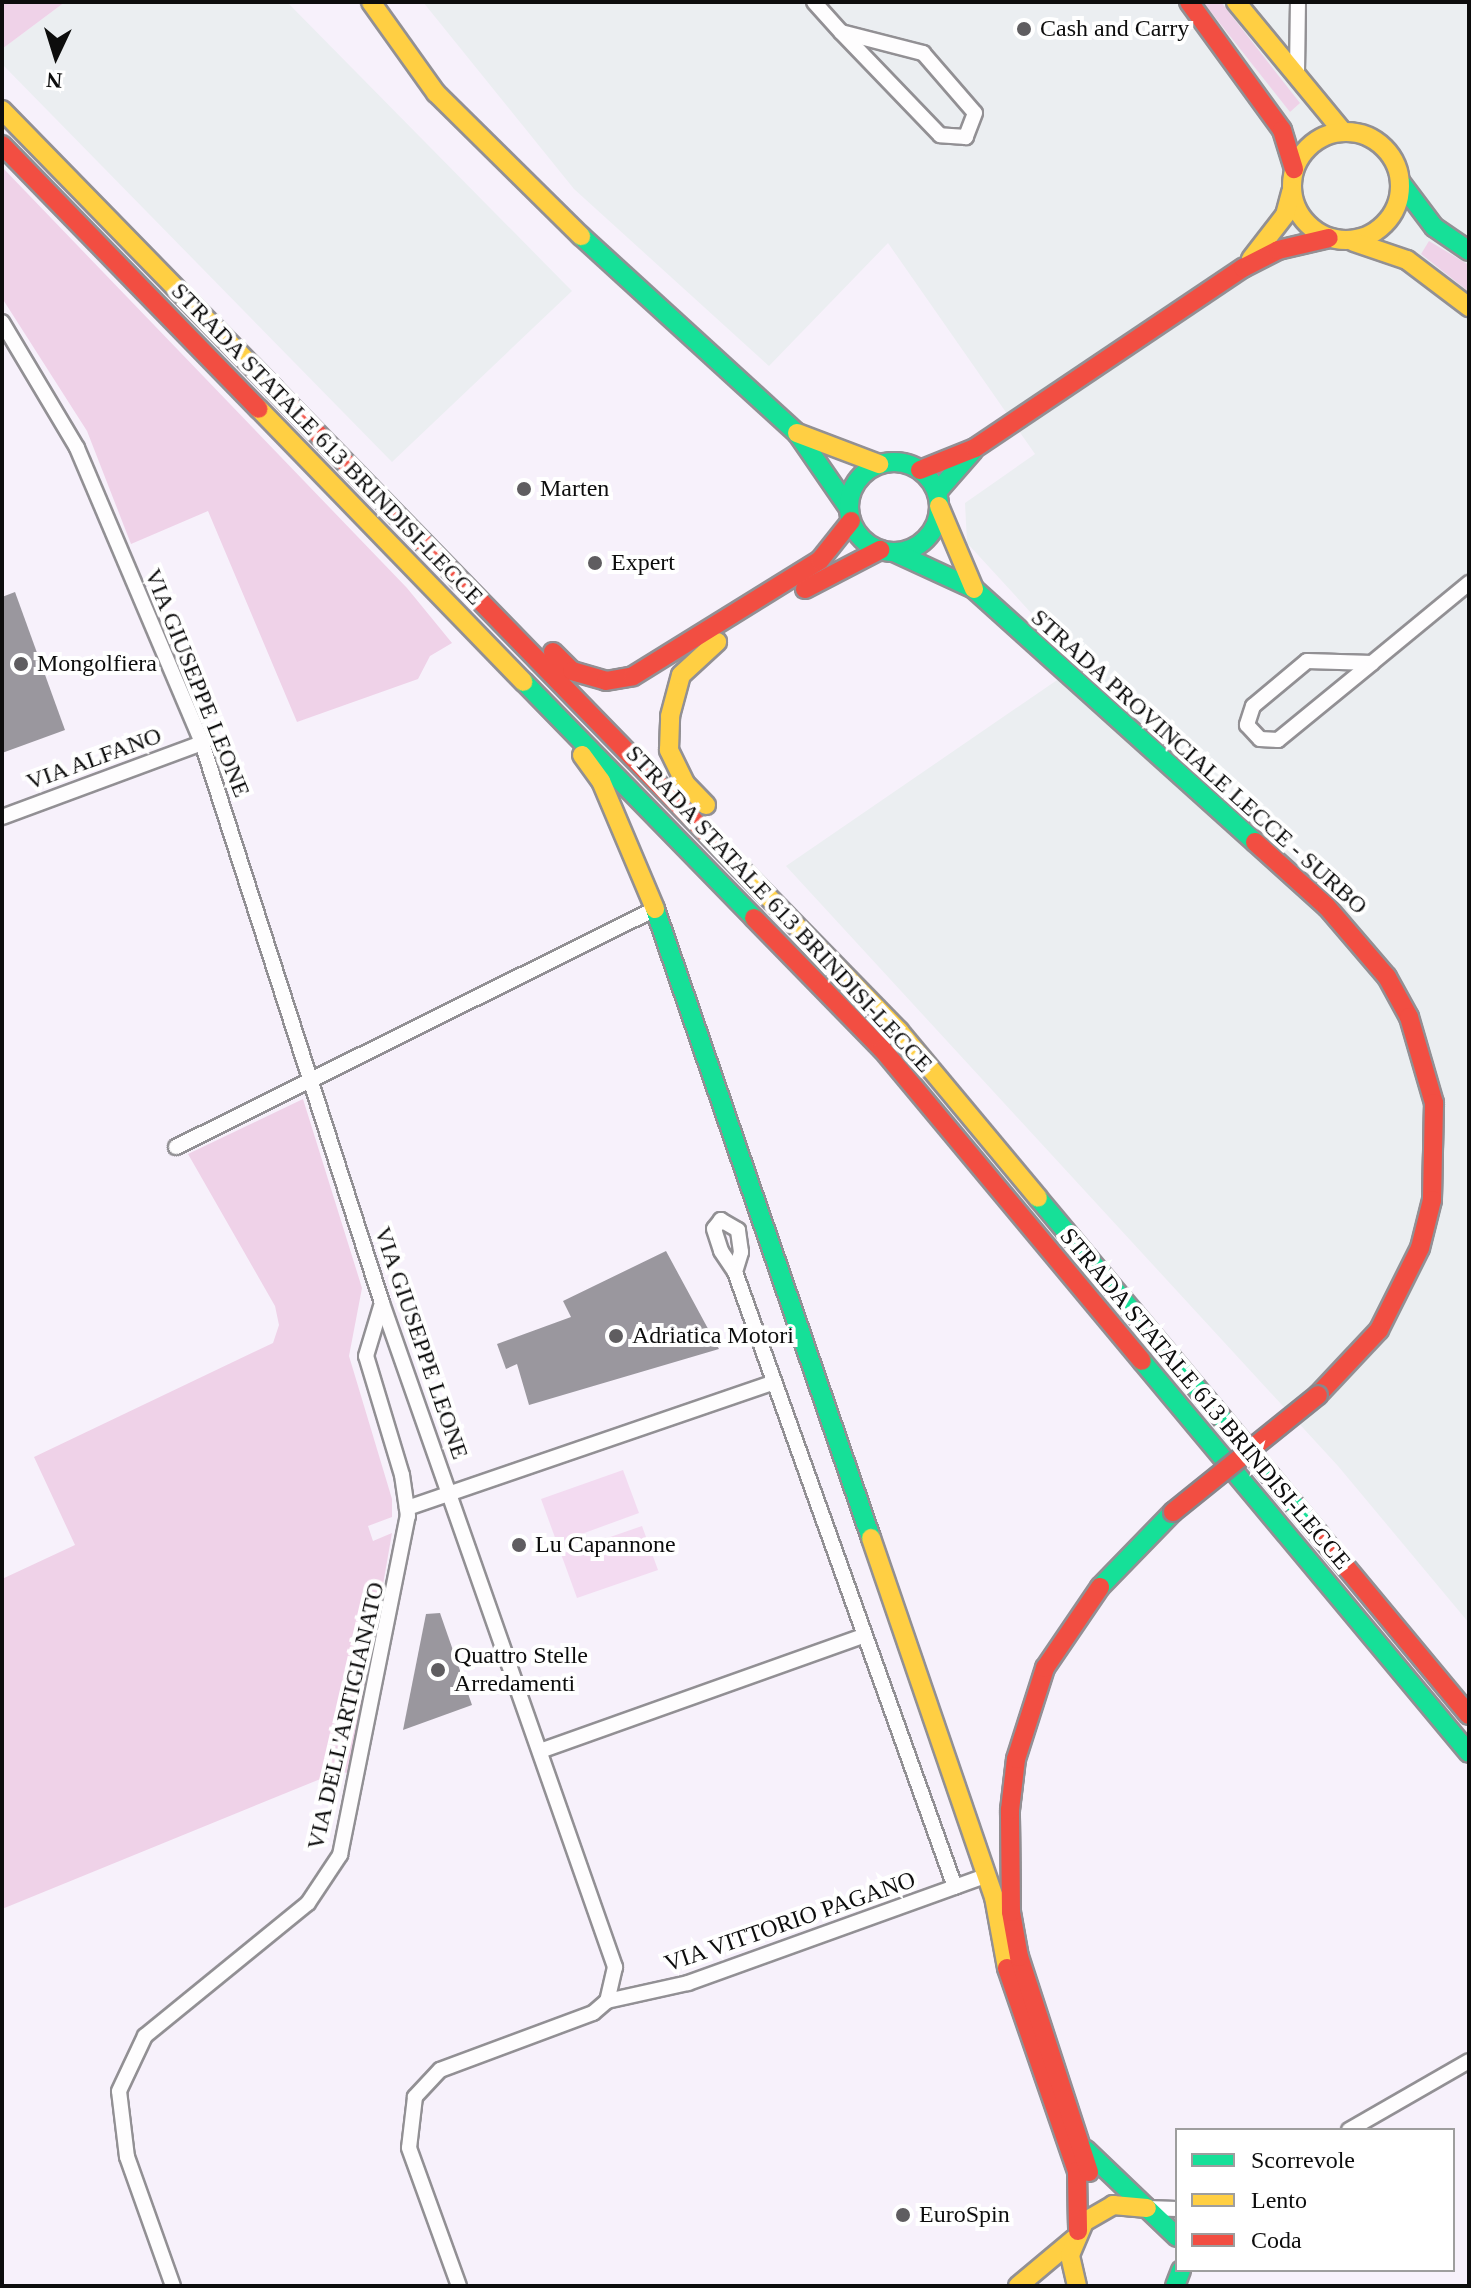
<!DOCTYPE html>
<html>
<head>
<meta charset="utf-8">
<style>
	body { margin:0 }
	#map { position:relative; width:1471px; height:2288px; overflow:hidden; background:#f7f1fb; font-family:"Times New Roman",serif }
	div>[style] { position:absolute }
	.industrial>* { inset:0; background:#ebeef1 }
	.green>* { inset:0; background:#efd2e8 }
	.pitch>* { inset:0; background:#f3dbf1 }
	.building>* { inset:0; background:#9a979e }
	.roads { filter:drop-shadow(2px 0 #929094) drop-shadow(-2px 0 #929094) drop-shadow(0 2px #929094) drop-shadow(0 -2px #929094) }
	.street>* { height:14px; margin:-7px; padding:0 7px; transform-origin:7px; border-radius:7px; background:#fefdfe }
	.fast>* { height:18px; margin:-9px; padding:0 9px; transform-origin:9px; border-radius:9px; background:#16e098 }
	.fast>.ring { margin:-9px; padding:0; box-sizing:content-box; background:none; border:18px solid #16e098; border-radius:50% }
	.slow>* { height:18px; margin:-9px; padding:0 9px; transform-origin:9px; border-radius:9px; background:#ffcf43 }
	.slow>.ring { margin:-9px; padding:0; box-sizing:content-box; background:none; border:18px solid #ffcf43; border-radius:50% }
	.jam>* { height:18px; margin:-9px; padding:0 9px; transform-origin:9px; border-radius:9px; background:#f24e42 }
	.bridges { filter:drop-shadow(2px 0 #89868b) drop-shadow(-2px 0 #89868b) drop-shadow(0 2px #89868b) drop-shadow(0 -2px #89868b) }
	.jam-bridge>* { height:18px; margin:-9px; padding:0 9px; transform-origin:9px; border-radius:9px; background:#f24e42 }
	.dots>* { width:22px; height:22px; translate:-50% -50%; box-sizing:border-box; border:4px solid #fff; border-radius:50% }
	span { translate:-50% -50%; white-space:nowrap; text-align:center; line-height:1.15; -webkit-text-stroke:8px #fff; paint-order:stroke }
	.poi-label { font-size:24px; color:#0d0d0d }
	.left { translate:0 -50%; text-align:left }
	.street-label { font-size:24px; color:#0d0d0d }
	.frame { position:absolute; inset:0; border:4px solid #0d0d0d; pointer-events:none }
	.legend { position:absolute; left:1175px; top:2128px; width:280px; height:144px; box-sizing:border-box; background:#fff; border:2px solid #9e9e9e; margin:0; padding:10px 14px; list-style:none; font-size:24px; color:#0d0d0d }
	.legend li { display:flex; align-items:center; gap:16px; height:40px }
	.legend b { width:40px; border:2px solid #9e9e9e }
	.north { position:absolute; left:16px; top:16px; width:80px; height:80px; -webkit-text-stroke:6px #fff; paint-order:stroke; rotate:184deg; font-size:22px; font-weight:700; line-height:32px; text-align:center; color:#0d0d0d }
	.north::after { content:''; display:block; margin:auto; width:28px; height:36px; background:#0d0d0d; clip-path:polygon(50% 0,100% 100%,50% 72%,0 100%) }
</style>
</head>
<body>
<div id="map">
	<div class="industrial">
		<i style="clip-path:polygon(65px 2px,287px 2px,572px 291px,392px 462px,2px 64px,2px 49px)"></i>
		<i style="clip-path:polygon(423px 2px,1469px 2px,1469px 1623px,1338px 1466px,786px 866px,1079px 665px,967px 543px,965px 503px,1035px 454px,888px 243px,769px 366px,574px 189px)"></i>
	</div>
	<div class="green">
		<i style="clip-path:polygon(2px 2px,65px 2px,2px 49px)"></i>
		<i style="clip-path:polygon(1203px 2px,1221px 2px,1300px 103px,1290px 112px)"></i>
		<i style="clip-path:polygon(2px 167px,407px 588px,452px 643px,430px 656px,418px 679px,297px 722px,208px 511px,131px 544px,87px 431px,2px 298px)"></i>
		<i style="clip-path:polygon(1429px 241px,1469px 265px,1469px 292px,1421px 254px)"></i>
		<i style="clip-path:polygon(303px 1099px,362px 1288px,349px 1356px,392px 1499px,392px 1517px,368px 1526px,373px 1541px,392px 1533px,350px 1774px,340px 1771px,2px 1909px,2px 1579px,75px 1545px,34px 1457px,273px 1343px,279px 1325px,275px 1306px,188px 1154px)"></i>
	</div>
	<div class="pitch">
		<i style="clip-path:polygon(623px 1470px,639px 1513px,557px 1543px,541px 1499px)"></i>
		<i style="clip-path:polygon(642px 1526px,658px 1570px,577px 1598px,561px 1554px)"></i>
	</div>
	<div class="building">
		<i style="clip-path:polygon(15px 592px,65px 730px,2px 753px,2px 597px)"></i>
		<i style="clip-path:polygon(666px 1251px,719px 1349px,529px 1405px,517px 1364px,506px 1369px,497px 1344px,571px 1317px,563px 1301px)"></i>
		<i style="clip-path:polygon(440px 1613px,472px 1705px,403px 1730px,426px 1614px)"></i>
	</div>
	<div class="roads">
		<div class="street">
			<i style="left:814px;top:2px;width:40px;rotate:48deg"></i>
			<i style="left:841px;top:32px;width:85px;rotate:14.4deg"></i>
			<i style="left:923px;top:53px;width:79px;rotate:49.1deg"></i>
			<i style="left:975px;top:113px;width:26px;rotate:111deg"></i>
			<i style="left:966px;top:137px;width:26px;rotate:-176deg"></i>
			<i style="left:940px;top:135px;width:143px;rotate:-133.9deg"></i>
			<i style="left:1297px;top:73px;width:71px;rotate:-89.2deg"></i>
			<i style="left:2px;top:322px;width:147px;rotate:59.2deg"></i>
			<i style="left:77px;top:448px;width:320px;rotate:67deg"></i>
			<i style="left:202px;top:743px;width:588px;rotate:72.18deg"></i>
			<i style="left:382px;top:1303px;width:704px;rotate:70.66deg"></i>
			<i style="left:615px;top:1967px;width:35px;rotate:103deg"></i>
			<i style="left:607px;top:2001px;width:18px;rotate:139deg"></i>
			<i style="left:593px;top:2013px;width:163px;rotate:159.6deg"></i>
			<i style="left:440px;top:2070px;width:37px;rotate:133deg"></i>
			<i style="left:415px;top:2097px;width:51px;rotate:96.7deg"></i>
			<i style="left:409px;top:2148px;width:147px;rotate:70.1deg"></i>
			<i style="left:1372px;top:663px;width:65px;rotate:-178.2deg"></i>
			<i style="left:1307px;top:661px;width:70px;rotate:140.2deg"></i>
			<i style="left:1253px;top:706px;width:20px;rotate:108deg"></i>
			<i style="left:1247px;top:725px;width:19px;rotate:47deg"></i>
			<i style="left:1260px;top:739px;width:18px;rotate:3deg"></i>
			<i style="left:1278px;top:740px;width:122px;rotate:-39.3deg"></i>
			<i style="left:1372px;top:663px;width:126px;rotate:-39.5deg"></i>
			<i style="left:2px;top:817px;width:213px;rotate:-20.3deg"></i>
			<i style="left:176px;top:1147px;width:535px;rotate:-26.42deg"></i>
			<i style="left:735px;top:1272px;width:21px;rotate:-73deg"></i>
			<i style="left:741px;top:1252px;width:22px;rotate:-98deg"></i>
			<i style="left:738px;top:1230px;width:20px;rotate:-150deg"></i>
			<i style="left:721px;top:1220px;width:11px;rotate:128deg"></i>
			<i style="left:714px;top:1229px;width:23px;rotate:72deg"></i>
			<i style="left:721px;top:1251px;width:25px;rotate:56deg"></i>
			<i style="left:735px;top:1272px;width:653px;rotate:70.32deg"></i>
			<i style="left:407px;top:1508px;width:386px;rotate:-18.9deg"></i>
			<i style="left:540px;top:1751px;width:341px;rotate:-19.6deg"></i>
			<i style="left:607px;top:2001px;width:83px;rotate:-12.5deg"></i>
			<i style="left:688px;top:1983px;width:317px;rotate:-19.8deg"></i>
			<i style="left:1349px;top:2130px;width:138px;rotate:-29.9deg"></i>
			<i style="left:1147px;top:2208px;width:30px;rotate:2deg"></i>
			<i style="left:173px;top:2286px;width:137px;rotate:-109.6deg"></i>
			<i style="left:127px;top:2157px;width:66px;rotate:-96.9deg"></i>
			<i style="left:119px;top:2091px;width:61px;rotate:-64.7deg"></i>
			<i style="left:145px;top:2036px;width:210px;rotate:-39.2deg"></i>
			<i style="left:308px;top:1903px;width:58px;rotate:-56.3deg"></i>
			<i style="left:340px;top:1855px;width:346px;rotate:-78.7deg"></i>
			<i style="left:408px;top:1516px;width:41px;rotate:-98.3deg"></i>
			<i style="left:402px;top:1475px;width:124px;rotate:-106.8deg"></i>
			<i style="left:366px;top:1356px;width:55px;rotate:-73.2deg"></i>
		</div>
		<div class="fast">
			<i style="left:1401px;top:183px;width:55px;rotate:53.1deg"></i>
			<i style="left:1434px;top:227px;width:42px;rotate:34.4deg"></i>
			<i style="left:581px;top:236px;width:292px;rotate:42.4deg"></i>
			<i style="left:797px;top:433px;width:90px;rotate:55.4deg"></i>
			<i class="ring" style="left:849px;top:462px;width:72px;height:72px"></i>
			<i style="left:937px;top:492px;width:55px;rotate:-48.7deg"></i>
			<i style="left:894px;top:552px;width:88px;rotate:24.8deg"></i>
			<i style="left:974px;top:589px;width:378px;rotate:42deg"></i>
			<i style="left:524px;top:682px;width:330px;rotate:45.7deg"></i>
			<i style="left:655px;top:909px;width:665px;rotate:71.05deg"></i>
			<i style="left:1038px;top:1198px;width:442px;rotate:50.1deg"></i>
			<i style="left:1142px;top:1361px;width:510px;rotate:50.17deg"></i>
			<i style="left:1100px;top:1587px;width:105px;rotate:-45.8deg"></i>
			<i style="left:1086px;top:2150px;width:126px;rotate:43.7deg"></i>
			<i style="left:1175px;top:2286px;width:17px;rotate:-69deg"></i>
		</div>
		<div class="slow">
			<i style="left:371px;top:2px;width:112px;rotate:54.5deg"></i>
			<i style="left:436px;top:93px;width:204px;rotate:44.6deg"></i>
			<i style="left:1236px;top:2px;width:168px;rotate:50.5deg"></i>
			<i style="left:2px;top:110px;width:390px;rotate:45.7deg"></i>
			<i class="ring" style="left:1292px;top:132px;width:90px;height:90px"></i>
			<i style="left:1354px;top:242px;width:56px;rotate:18.8deg"></i>
			<i style="left:1407px;top:260px;width:78px;rotate:37.2deg"></i>
			<i style="left:1251px;top:259px;width:56px;rotate:-52.3deg"></i>
			<i style="left:1285px;top:215px;width:24px;rotate:-75deg"></i>
			<i style="left:259px;top:409px;width:380px;rotate:45.9deg"></i>
			<i style="left:797px;top:433px;width:88px;rotate:20.7deg"></i>
			<i style="left:939px;top:506px;width:90px;rotate:67.1deg"></i>
			<i style="left:582px;top:755px;width:32px;rotate:54deg"></i>
			<i style="left:601px;top:781px;width:139px;rotate:67.1deg"></i>
			<i style="left:706px;top:805px;width:30px;rotate:-134deg"></i>
			<i style="left:685px;top:783px;width:37px;rotate:-116deg"></i>
			<i style="left:669px;top:750px;width:34px;rotate:-88deg"></i>
			<i style="left:670px;top:716px;width:42px;rotate:-75deg"></i>
			<i style="left:681px;top:675px;width:49px;rotate:-42.5deg"></i>
			<i style="left:740px;top:868px;width:228px;rotate:45.7deg"></i>
			<i style="left:899px;top:1031px;width:217px;rotate:50.2deg"></i>
			<i style="left:871px;top:1538px;width:379px;rotate:71.1deg"></i>
			<i style="left:994px;top:1897px;width:72px;rotate:79.6deg"></i>
			<i style="left:1018px;top:2286px;width:73px;rotate:-40deg"></i>
			<i style="left:1077px;top:2286px;width:32px;rotate:-103deg"></i>
			<i style="left:1070px;top:2255px;width:36px;rotate:-67deg"></i>
			<i style="left:1084px;top:2222px;width:34px;rotate:-30deg"></i>
			<i style="left:1113px;top:2205px;width:34px;rotate:5deg"></i>
		</div>
		<div class="jam">
			<i style="left:1189px;top:2px;width:158px;rotate:54deg"></i>
			<i style="left:1282px;top:130px;width:41px;rotate:72.9deg"></i>
			<i style="left:2px;top:145px;width:368px;rotate:45.8deg"></i>
			<i style="left:274px;top:389px;width:668px;rotate:45.79deg"></i>
			<i style="left:920px;top:470px;width:59px;rotate:-21.8deg"></i>
			<i style="left:975px;top:448px;width:323px;rotate:-33.9deg"></i>
			<i style="left:1243px;top:268px;width:39px;rotate:-27deg"></i>
			<i style="left:1278px;top:250px;width:52px;rotate:-13.2deg"></i>
			<i style="left:805px;top:589px;width:85px;rotate:-27.5deg"></i>
			<i style="left:553px;top:652px;width:27px;rotate:45deg"></i>
			<i style="left:572px;top:671px;width:35px;rotate:16deg"></i>
			<i style="left:606px;top:681px;width:27px;rotate:-10deg"></i>
			<i style="left:633px;top:676px;width:220px;rotate:-31.8deg"></i>
			<i style="left:820px;top:560px;width:50px;rotate:-51.5deg"></i>
			<i style="left:1255px;top:842px;width:97px;rotate:42.1deg"></i>
			<i style="left:1327px;top:907px;width:92px;rotate:49.4deg"></i>
			<i style="left:1387px;top:977px;width:46px;rotate:61.2deg"></i>
			<i style="left:1409px;top:1017px;width:90px;rotate:73.8deg"></i>
			<i style="left:1434px;top:1103px;width:97px;rotate:91.2deg"></i>
			<i style="left:1432px;top:1200px;width:49px;rotate:104deg"></i>
			<i style="left:1420px;top:1248px;width:92px;rotate:116.6deg"></i>
			<i style="left:1379px;top:1330px;width:89px;rotate:133.2deg"></i>
			<i style="left:754px;top:918px;width:183px;rotate:45.7deg"></i>
			<i style="left:882px;top:1049px;width:406px;rotate:50.2deg"></i>
			<i style="left:1321px;top:1537px;width:231px;rotate:50.3deg"></i>
			<i style="left:1007px;top:1968px;width:215px;rotate:71deg"></i>
			<i style="left:1077px;top:2171px;width:60px;rotate:89deg"></i>
			<i style="left:1089px;top:2172px;width:226px;rotate:-108deg"></i>
			<i style="left:1019px;top:1957px;width:46px;rotate:-100.1deg"></i>
			<i style="left:1011px;top:1912px;width:102px;rotate:-90.6deg"></i>
			<i style="left:1010px;top:1810px;width:51px;rotate:-83.3deg"></i>
			<i style="left:1016px;top:1759px;width:96px;rotate:-72.3deg"></i>
			<i style="left:1045px;top:1668px;width:98px;rotate:-55.8deg"></i>
		</div>
	</div>
	<div class="bridges">
		<div class="jam-bridge">
			<i style="left:1173px;top:1512px;width:186px;rotate:-38.9deg"></i>
		</div>
	</div>
	<div class="dots">
		<i style="left:1024px;top:29px;background:#5f5d60"></i>
		<i style="left:524px;top:489px;background:#5f5d60"></i>
		<i style="left:595px;top:563px;background:#5f5d60"></i>
		<i style="left:21px;top:664px;background:#5f5d60"></i>
		<i style="left:616px;top:1336px;background:#5f5d60"></i>
		<i style="left:519px;top:1545px;background:#5f5d60"></i>
		<i style="left:438px;top:1670px;background:#5f5d60"></i>
		<i style="left:903px;top:2215px;background:#5f5d60"></i>
	</div>
	<div class="poi-label">
		<span class="left" style="left:1040px;top:29px">Cash and Carry</span>
		<span class="left" style="left:540px;top:489px">Marten</span>
		<span class="left" style="left:611px;top:563px">Expert</span>
		<span class="left" style="left:37px;top:664px">Mongolfiera</span>
		<span class="left" style="left:632px;top:1336px">Adriatica Motori</span>
		<span class="left" style="left:535px;top:1545px">Lu Capannone</span>
		<span class="left" style="left:454px;top:1670px">Quattro Stelle<br>Arredamenti</span>
		<span class="left" style="left:919px;top:2215px">EuroSpin</span>
	</div>
	<div class="street-label">
		<span style="left:327px;top:444px;rotate:46deg">STRADA STATALE 613 BRINDISI-LECCE</span>
		<span style="left:197px;top:683px;rotate:68deg">VIA GIUSEPPE LEONE</span>
		<span style="left:94px;top:759px;rotate:-20deg">VIA ALFANO</span>
		<span style="left:1199px;top:762px;rotate:42deg">STRADA PROVINCIALE LECCE - SURBO</span>
		<span style="left:779px;top:909px;rotate:47deg">STRADA STATALE 613 BRINDISI-LECCE</span>
		<span style="left:421px;top:1343px;rotate:71deg">VIA GIUSEPPE LEONE</span>
		<span style="left:1205px;top:1399px;rotate:50deg">STRADA STATALE 613 BRINDISI-LECCE</span>
		<span style="left:346px;top:1716px;rotate:-77deg">VIA DELL'ARTIGIANATO</span>
		<span style="left:790px;top:1922px;rotate:-19deg">VIA VITTORIO PAGANO</span>
	</div>
	<div class="frame"></div>
	<ul class="legend">
	<li><b style="height:10px;background:#16e098"></b>Scorrevole</li>
	<li><b style="height:10px;background:#ffcf43"></b>Lento</li>
	<li><b style="height:10px;background:#f24e42"></b>Coda</li>
	</ul>
	<div class="north">N</div>
</div>
</body>
</html>
